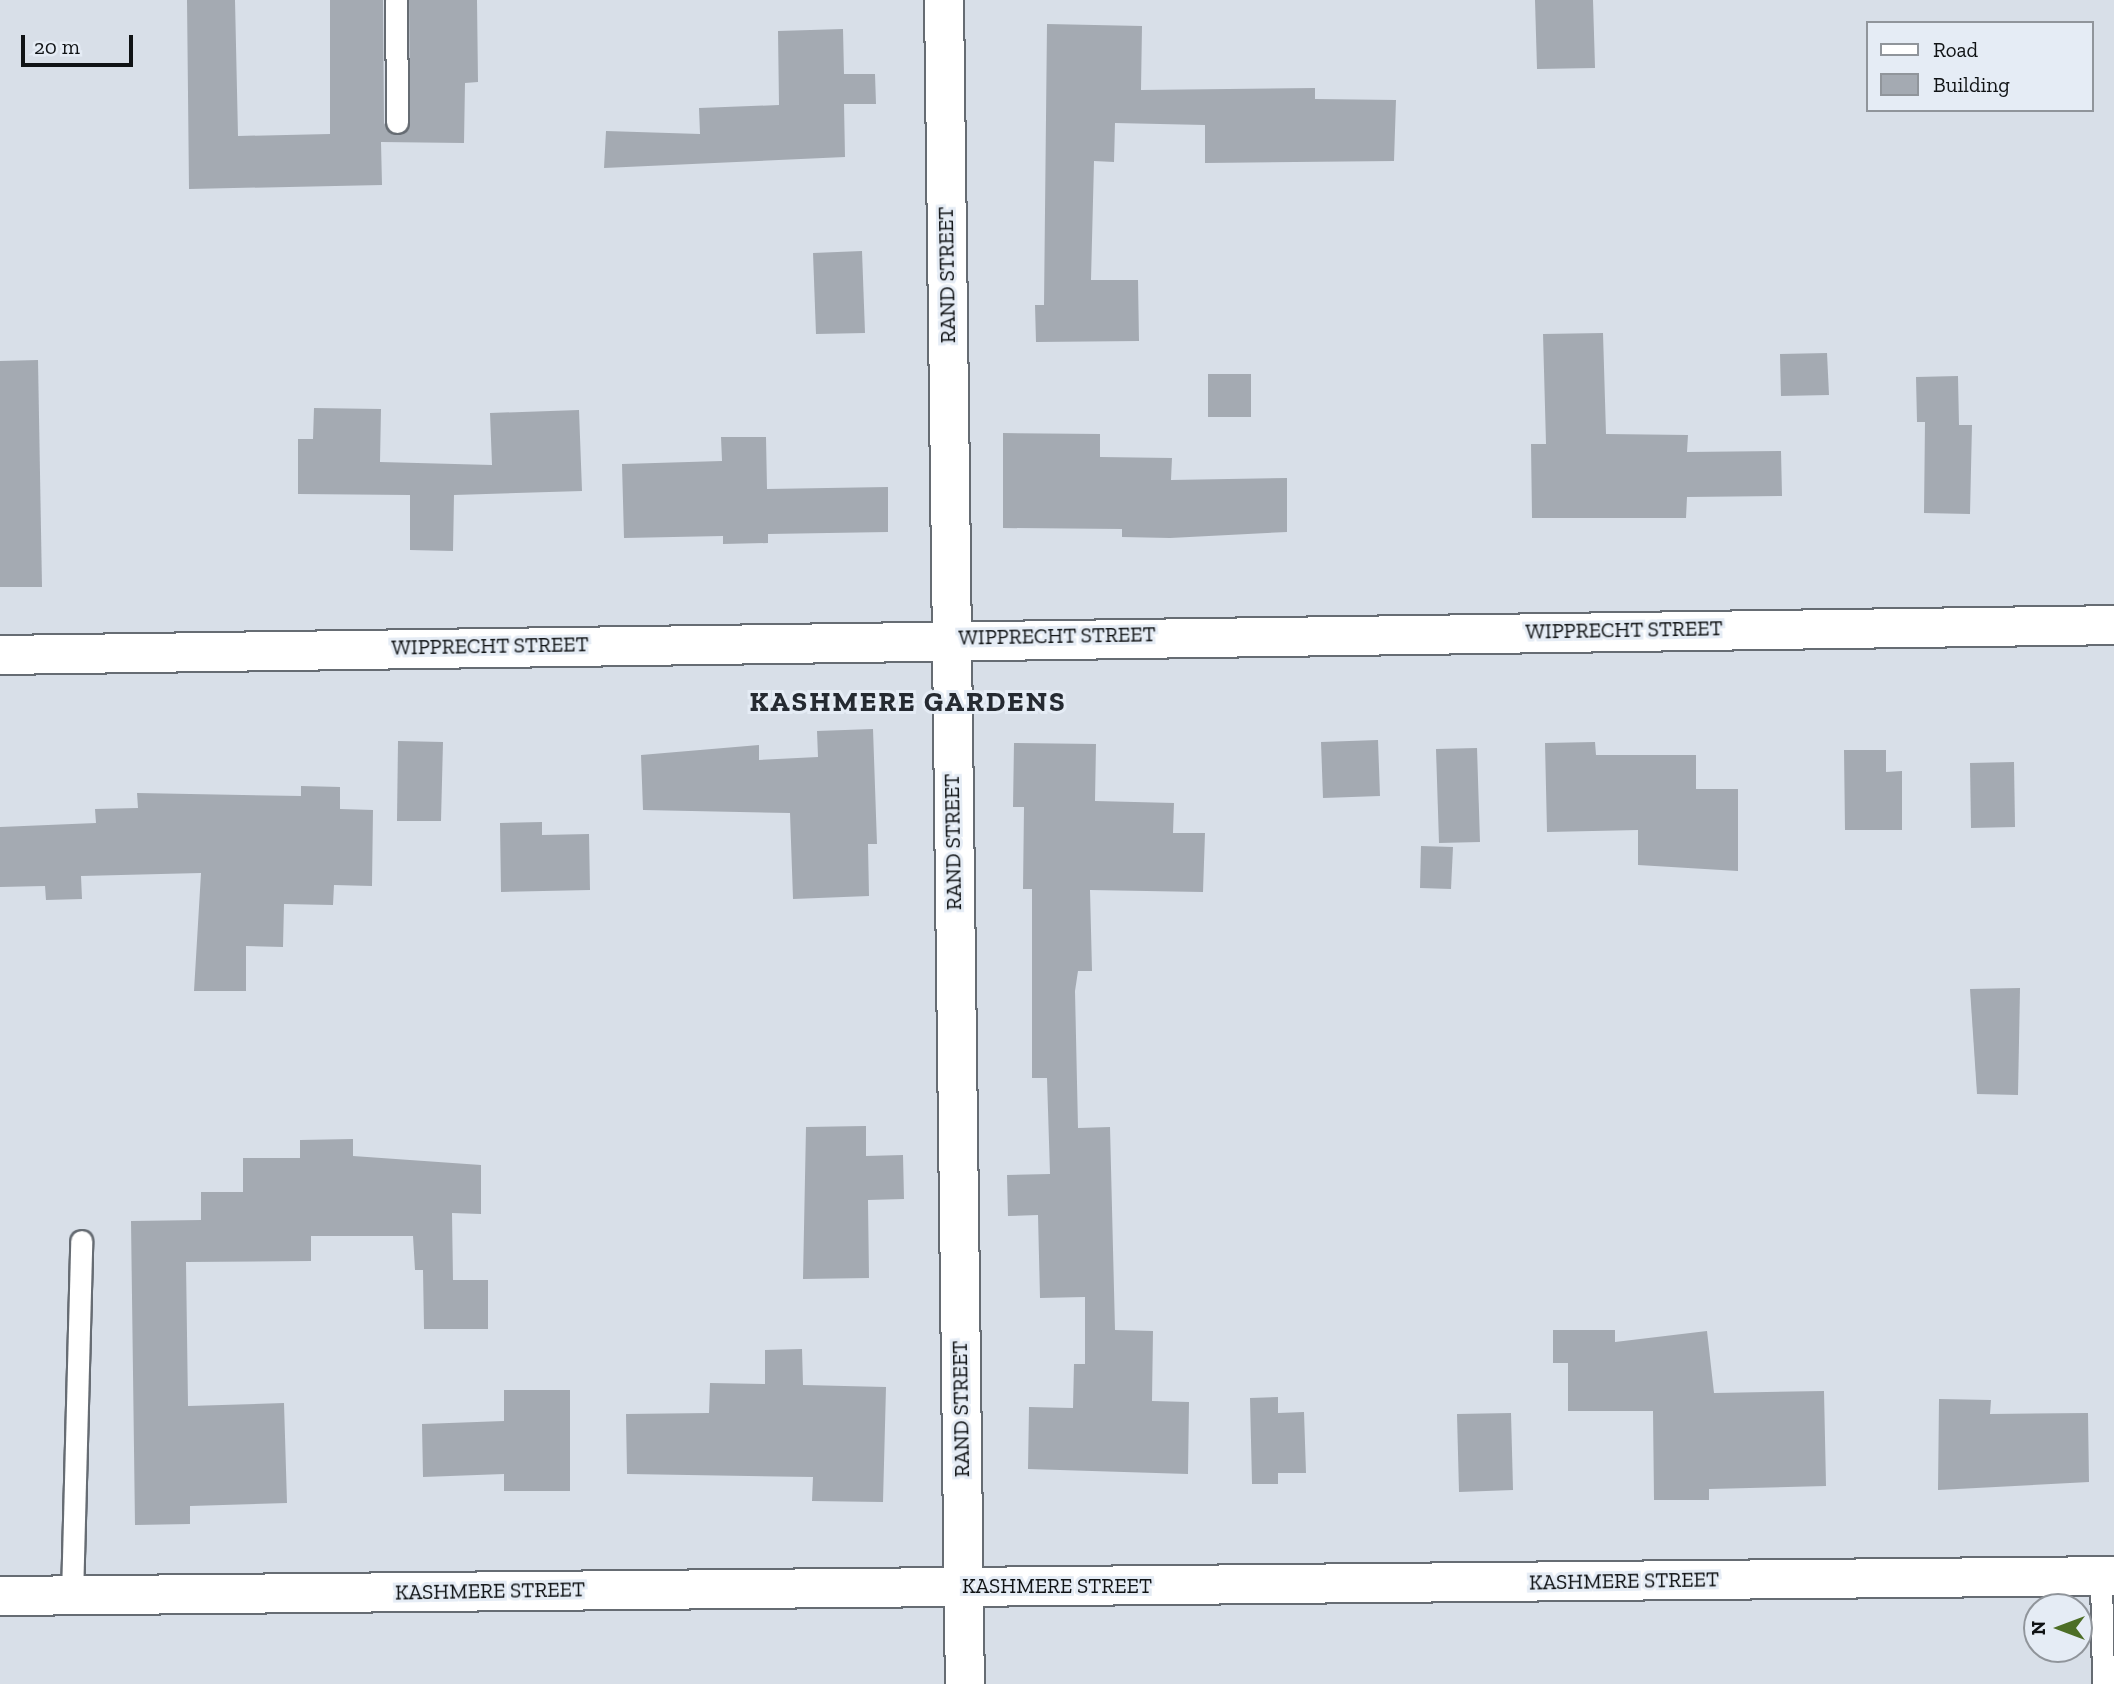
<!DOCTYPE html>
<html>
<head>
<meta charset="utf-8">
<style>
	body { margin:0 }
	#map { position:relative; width:2114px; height:1684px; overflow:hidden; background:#d8dfe8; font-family:"Zilla Slab",serif }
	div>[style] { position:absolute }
	.building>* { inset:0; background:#a4aab2 }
	.roads { filter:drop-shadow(2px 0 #666c73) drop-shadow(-2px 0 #666c73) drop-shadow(0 2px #666c73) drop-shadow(0 -2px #666c73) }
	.lane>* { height:21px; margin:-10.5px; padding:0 10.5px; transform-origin:10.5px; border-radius:10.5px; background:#fff }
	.street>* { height:38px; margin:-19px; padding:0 19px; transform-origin:19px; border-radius:19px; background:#fff }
	.secondary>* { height:38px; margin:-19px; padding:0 19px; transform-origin:19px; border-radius:19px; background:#fff }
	span { translate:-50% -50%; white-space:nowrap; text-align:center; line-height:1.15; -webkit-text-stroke:6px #e5ecf5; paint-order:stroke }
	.street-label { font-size:21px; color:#101315 }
	.district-label { font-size:28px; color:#252a31; font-weight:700; letter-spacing:2px }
	.legend { position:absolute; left:1866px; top:21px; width:228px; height:91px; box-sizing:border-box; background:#e5ecf5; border:2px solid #90959b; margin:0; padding:9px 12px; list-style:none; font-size:21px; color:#101315 }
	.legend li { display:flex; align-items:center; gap:14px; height:35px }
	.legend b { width:35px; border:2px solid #90959b }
	.north { position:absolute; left:2023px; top:1593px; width:70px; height:70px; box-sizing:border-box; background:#e5ecf5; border:2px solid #90959b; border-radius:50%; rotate:270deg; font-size:19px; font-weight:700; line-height:28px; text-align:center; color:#101315 }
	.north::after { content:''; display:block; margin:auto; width:24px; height:32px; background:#4d6e26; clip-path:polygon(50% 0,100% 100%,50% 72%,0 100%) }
	.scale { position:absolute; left:21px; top:35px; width:112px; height:32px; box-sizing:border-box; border:4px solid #101315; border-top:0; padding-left:9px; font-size:21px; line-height:24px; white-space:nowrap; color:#101315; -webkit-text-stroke:5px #e5ecf5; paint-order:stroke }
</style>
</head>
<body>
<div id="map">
	<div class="building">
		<i style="clip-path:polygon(187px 0,235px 0,238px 136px,330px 134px,330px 0,383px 0,384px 123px,391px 134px,403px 134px,410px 122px,409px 0,477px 0,478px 82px,465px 83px,464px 143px,381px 142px,382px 185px,189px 189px)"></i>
		<i style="clip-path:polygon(1535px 0,1593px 0,1595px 68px,1537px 69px)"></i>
		<i style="clip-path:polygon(1047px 24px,1142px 26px,1141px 90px,1315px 88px,1315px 99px,1396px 100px,1394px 161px,1205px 163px,1205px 125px,1115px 123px,1114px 162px,1094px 161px,1091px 280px,1138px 280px,1139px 341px,1036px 342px,1035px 305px,1044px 305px)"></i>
		<i style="clip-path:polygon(843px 29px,844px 74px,875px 74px,876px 104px,844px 104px,845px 157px,604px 168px,606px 131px,700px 134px,699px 108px,779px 105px,778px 31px)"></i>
		<i style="clip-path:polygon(862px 251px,865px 333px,816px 334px,813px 253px)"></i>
		<i style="clip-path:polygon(1603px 333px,1606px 434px,1688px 435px,1687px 452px,1781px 451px,1782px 496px,1687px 497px,1686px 518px,1532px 518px,1531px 444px,1546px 444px,1543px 334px)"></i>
		<i style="clip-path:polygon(1827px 353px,1829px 395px,1781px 396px,1780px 354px)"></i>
		<i style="clip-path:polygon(38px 360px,42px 587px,0 587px,0 361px)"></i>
		<i style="clip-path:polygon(1208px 374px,1251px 374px,1251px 417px,1208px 417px)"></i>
		<i style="clip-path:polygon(1958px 376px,1959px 425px,1972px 425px,1970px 514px,1924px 513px,1925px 422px,1917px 422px,1916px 377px)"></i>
		<i style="clip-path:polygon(314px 408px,381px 409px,380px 462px,492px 465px,490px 413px,579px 410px,582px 491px,454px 495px,453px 551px,410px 550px,410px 495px,298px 494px,298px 439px,313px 439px)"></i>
		<i style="clip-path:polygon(1003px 433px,1100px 434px,1100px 457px,1172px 458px,1171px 480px,1287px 478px,1287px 532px,1170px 538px,1122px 537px,1122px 529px,1003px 528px)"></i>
		<i style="clip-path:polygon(721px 437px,766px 437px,767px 489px,888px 487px,888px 532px,768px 534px,768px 543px,723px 544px,723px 536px,624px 538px,622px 464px,722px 461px)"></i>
		<i style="clip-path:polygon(873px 729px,877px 844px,868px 844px,869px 896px,793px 899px,790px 813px,643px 810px,641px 755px,759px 745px,759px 760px,818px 757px,817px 731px)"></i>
		<i style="clip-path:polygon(1378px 740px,1380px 796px,1323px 798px,1321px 742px)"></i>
		<i style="clip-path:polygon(398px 741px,443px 742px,441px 821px,397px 821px)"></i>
		<i style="clip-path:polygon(1595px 742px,1596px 755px,1696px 755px,1696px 789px,1738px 789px,1738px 871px,1638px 865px,1638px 830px,1547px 832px,1545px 743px)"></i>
		<i style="clip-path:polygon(1014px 743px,1096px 744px,1095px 801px,1174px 803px,1173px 833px,1205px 833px,1203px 892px,1090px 890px,1092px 971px,1078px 971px,1075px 991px,1078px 1128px,1110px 1127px,1115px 1330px,1153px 1331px,1152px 1401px,1189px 1402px,1188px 1474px,1028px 1469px,1029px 1407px,1073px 1408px,1074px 1364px,1085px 1364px,1085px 1297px,1040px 1298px,1038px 1215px,1008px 1216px,1007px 1175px,1050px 1174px,1047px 1078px,1032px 1078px,1032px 889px,1023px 889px,1024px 807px,1013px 807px)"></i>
		<i style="clip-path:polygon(1477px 748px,1480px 842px,1439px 843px,1436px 749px)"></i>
		<i style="clip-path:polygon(1844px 750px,1886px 750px,1886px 772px,1902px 771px,1902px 830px,1845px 830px)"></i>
		<i style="clip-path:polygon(2014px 762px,2015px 827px,1971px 828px,1970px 763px)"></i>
		<i style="clip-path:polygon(301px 786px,340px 787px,340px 809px,373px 810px,372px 886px,334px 885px,333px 905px,284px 904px,283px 947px,246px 946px,246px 991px,194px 991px,201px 873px,81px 876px,82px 899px,46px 900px,45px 886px,0 887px,0 827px,96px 823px,95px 809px,138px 808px,137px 793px,301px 796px)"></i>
		<i style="clip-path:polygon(542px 822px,542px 835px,589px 834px,590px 890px,501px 892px,500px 823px)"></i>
		<i style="clip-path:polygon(1421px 846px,1453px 847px,1451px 889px,1420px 888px)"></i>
		<i style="clip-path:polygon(2020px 988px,2018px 1095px,1977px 1094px,1970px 989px)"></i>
		<i style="clip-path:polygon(866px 1126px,866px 1156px,903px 1155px,904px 1199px,868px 1200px,869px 1278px,803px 1279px,806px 1127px)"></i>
		<i style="clip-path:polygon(353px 1139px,353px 1156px,481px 1165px,481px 1214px,452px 1213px,453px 1280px,488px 1280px,488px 1329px,424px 1329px,423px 1270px,415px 1270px,413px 1236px,311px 1236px,311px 1261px,186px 1262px,188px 1406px,284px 1403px,287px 1503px,190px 1506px,190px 1524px,135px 1525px,131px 1221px,201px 1220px,201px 1192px,243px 1192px,243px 1158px,300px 1158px,300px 1140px)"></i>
		<i style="clip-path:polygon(1553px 1330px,1615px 1330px,1615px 1342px,1707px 1331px,1714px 1393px,1824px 1391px,1826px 1486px,1709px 1489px,1709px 1500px,1654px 1500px,1653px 1411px,1568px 1411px,1568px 1363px,1553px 1363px)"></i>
		<i style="clip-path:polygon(802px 1349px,803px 1385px,886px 1387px,883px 1502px,812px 1501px,813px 1477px,627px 1474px,626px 1414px,709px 1413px,710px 1383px,765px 1384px,765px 1350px)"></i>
		<i style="clip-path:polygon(504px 1390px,570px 1390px,570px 1491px,504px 1491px,504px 1474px,423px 1477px,422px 1424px,504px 1421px)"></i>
		<i style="clip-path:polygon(1278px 1397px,1278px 1413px,1304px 1412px,1306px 1473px,1278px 1473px,1278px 1484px,1252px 1484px,1250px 1398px)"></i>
		<i style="clip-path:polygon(1939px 1399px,1991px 1400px,1990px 1414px,2088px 1413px,2089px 1482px,1938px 1490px)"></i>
		<i style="clip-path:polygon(1511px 1413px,1513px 1490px,1459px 1492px,1457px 1414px)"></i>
	</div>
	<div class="roads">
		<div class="lane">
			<i style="left:396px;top:0;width:122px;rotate:89.5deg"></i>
			<i style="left:2101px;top:1576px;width:108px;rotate:88.9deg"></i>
			<i style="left:72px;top:1596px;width:355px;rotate:-88.5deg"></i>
		</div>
		<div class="street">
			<i style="left:0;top:1596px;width:2114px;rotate:-0.54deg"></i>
		</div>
		<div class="secondary">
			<i style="left:944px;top:0;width:1684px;rotate:89.29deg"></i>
			<i style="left:0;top:655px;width:2114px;rotate:-0.81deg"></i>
		</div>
	</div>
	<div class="street-label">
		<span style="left:947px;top:275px;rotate:-91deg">RAND STREET</span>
		<span style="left:1624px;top:630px;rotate:-1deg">WIPPRECHT STREET</span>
		<span style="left:1057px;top:636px;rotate:-1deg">WIPPRECHT STREET</span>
		<span style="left:490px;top:646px;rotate:-1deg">WIPPRECHT STREET</span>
		<span style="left:953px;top:842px;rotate:-91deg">RAND STREET</span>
		<span style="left:961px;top:1409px;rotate:-91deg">RAND STREET</span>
		<span style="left:1624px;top:1581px;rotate:-1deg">KASHMERE STREET</span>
		<span style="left:1057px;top:1586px">KASHMERE STREET</span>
		<span style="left:490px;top:1591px;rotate:-1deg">KASHMERE STREET</span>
	</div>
	<div class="district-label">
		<span style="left:908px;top:702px">KASHMERE GARDENS</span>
	</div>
	<ul class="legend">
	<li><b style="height:9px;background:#fff"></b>Road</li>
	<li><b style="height:19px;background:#a4aab2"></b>Building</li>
	</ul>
	<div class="north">N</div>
	<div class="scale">20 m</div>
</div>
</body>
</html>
